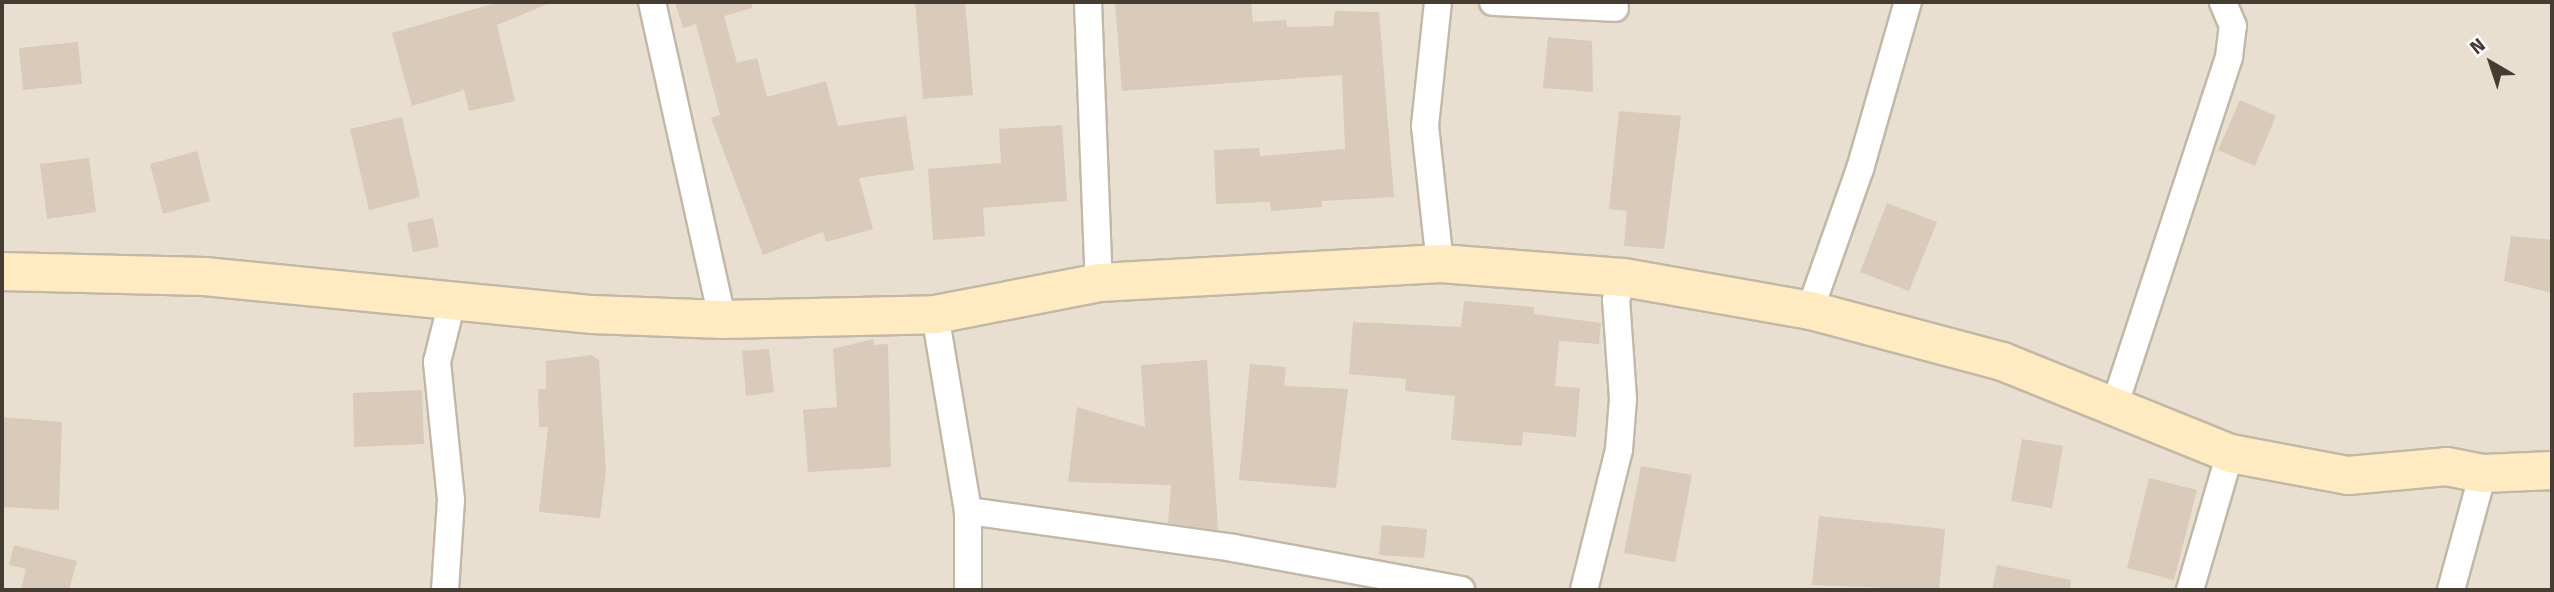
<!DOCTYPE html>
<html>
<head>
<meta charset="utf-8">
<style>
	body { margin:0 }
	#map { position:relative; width:2554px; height:592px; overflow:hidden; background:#f4ede3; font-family:"Fira Sans",sans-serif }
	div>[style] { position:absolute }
	.residential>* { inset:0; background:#e8dfd0 }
	.building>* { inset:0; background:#d9caba }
	.roads { filter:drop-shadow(2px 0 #c3b7a7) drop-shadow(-2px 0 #c3b7a7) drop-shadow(0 2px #c3b7a7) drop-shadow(0 -2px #c3b7a7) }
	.street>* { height:26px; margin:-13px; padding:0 13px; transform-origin:13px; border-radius:13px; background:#fff }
	.secondary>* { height:37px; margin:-18.5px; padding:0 18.5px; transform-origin:18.5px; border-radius:18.5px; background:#ffebc1 }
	span { translate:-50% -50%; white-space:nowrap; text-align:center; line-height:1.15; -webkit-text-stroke:7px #fff; paint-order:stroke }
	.frame { position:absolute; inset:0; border:4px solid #463d32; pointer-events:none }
	.north { position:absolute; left:2456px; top:28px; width:70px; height:70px; -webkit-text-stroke:5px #fff; paint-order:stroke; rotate:321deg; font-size:19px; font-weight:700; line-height:28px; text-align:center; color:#463d32 }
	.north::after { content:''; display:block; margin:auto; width:24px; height:32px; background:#463d32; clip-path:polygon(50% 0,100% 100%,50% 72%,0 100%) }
</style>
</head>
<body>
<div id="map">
	<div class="residential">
		<i style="clip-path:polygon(2px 2px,2552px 2px,2552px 590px,2px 590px)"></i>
	</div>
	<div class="building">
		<i style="clip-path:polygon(499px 2px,552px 2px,497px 25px,515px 101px,469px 111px,464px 90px,412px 106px,392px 33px)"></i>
		<i style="clip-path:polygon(675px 2px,751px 2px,752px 8px,724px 16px,737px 63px,757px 58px,767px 97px,826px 81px,838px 126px,906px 116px,914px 170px,859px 178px,873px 229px,826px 242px,823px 232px,763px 255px,711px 118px,720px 115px,696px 24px,683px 28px)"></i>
		<i style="clip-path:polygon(915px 2px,965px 2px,973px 95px,923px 99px)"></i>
		<i style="clip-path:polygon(1115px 2px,1251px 2px,1253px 22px,1286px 20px,1287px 27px,1333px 26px,1335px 11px,1379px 12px,1394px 197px,1322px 201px,1322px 207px,1271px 211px,1270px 202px,1216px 204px,1214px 150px,1259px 148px,1260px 156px,1345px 149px,1342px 75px,1122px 91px)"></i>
		<i style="clip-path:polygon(1548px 37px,1592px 41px,1593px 92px,1543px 88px)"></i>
		<i style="clip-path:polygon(78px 42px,82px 84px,23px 90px,19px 48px)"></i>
		<i style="clip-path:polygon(2240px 100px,2276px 116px,2255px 166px,2218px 150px)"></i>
		<i style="clip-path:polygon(1619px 111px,1681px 116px,1664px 249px,1624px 246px,1627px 211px,1609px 209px)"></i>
		<i style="clip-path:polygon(402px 117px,420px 197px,369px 210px,350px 129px)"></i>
		<i style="clip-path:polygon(1062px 125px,1067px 201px,983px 208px,985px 236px,933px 240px,928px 169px,1001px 163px,999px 129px)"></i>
		<i style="clip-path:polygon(197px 151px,210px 201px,163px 214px,150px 164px)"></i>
		<i style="clip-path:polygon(89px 158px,96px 212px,47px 219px,40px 164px)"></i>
		<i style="clip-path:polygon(1887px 203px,1937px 222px,1909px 291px,1860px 272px)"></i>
		<i style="clip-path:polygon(433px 218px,439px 247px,413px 252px,407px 223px)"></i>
		<i style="clip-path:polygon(2511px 236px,2552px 240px,2552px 293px,2504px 281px)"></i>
		<i style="clip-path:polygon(1464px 301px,1534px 307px,1534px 314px,1601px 323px,1599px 344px,1559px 341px,1555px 386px,1580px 388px,1576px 437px,1523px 432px,1522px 446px,1451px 440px,1455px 396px,1405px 391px,1406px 379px,1349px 374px,1353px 322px,1461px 327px)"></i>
		<i style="clip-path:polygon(873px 339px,874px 345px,888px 344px,891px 467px,808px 472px,803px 410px,837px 407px,833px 349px)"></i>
		<i style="clip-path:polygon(769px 349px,774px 392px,746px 396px,742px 351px)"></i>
		<i style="clip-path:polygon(591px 355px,599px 360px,606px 471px,600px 518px,539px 512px,548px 427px,539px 427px,538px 389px,546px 389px,546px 361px)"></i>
		<i style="clip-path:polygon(1207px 360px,1218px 530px,1168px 523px,1171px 485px,1068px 482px,1077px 407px,1145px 427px,1141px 365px)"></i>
		<i style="clip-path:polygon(1250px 364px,1286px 367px,1284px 386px,1348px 389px,1336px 488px,1239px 480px)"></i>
		<i style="clip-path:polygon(422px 390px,424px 444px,354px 447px,353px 393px)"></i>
		<i style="clip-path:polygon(2px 417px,62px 422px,59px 510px,2px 507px)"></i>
		<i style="clip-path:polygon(2022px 439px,2063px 446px,2052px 508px,2011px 501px)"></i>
		<i style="clip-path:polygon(1641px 466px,1692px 475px,1675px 562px,1624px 553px)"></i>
		<i style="clip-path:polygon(2149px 478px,2197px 490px,2174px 580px,2127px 568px)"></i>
		<i style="clip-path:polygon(1819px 516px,1945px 529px,1939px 590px,1812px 585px)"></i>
		<i style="clip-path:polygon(1382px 525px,1427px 529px,1424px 558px,1379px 555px)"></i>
		<i style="clip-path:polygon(14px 545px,77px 561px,69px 590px,21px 590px,26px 569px,9px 565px)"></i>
		<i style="clip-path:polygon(1997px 565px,2071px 580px,2070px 590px,1992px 590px)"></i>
	</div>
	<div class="roads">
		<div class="street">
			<i style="left:652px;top:2px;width:325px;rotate:77.5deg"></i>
			<i style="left:1088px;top:2px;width:280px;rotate:87.8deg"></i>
			<i style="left:1438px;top:2px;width:125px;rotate:96deg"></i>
			<i style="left:1425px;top:126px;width:138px;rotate:83.8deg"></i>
			<i style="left:1493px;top:2px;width:122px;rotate:2.8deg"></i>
			<i style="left:1810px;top:310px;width:150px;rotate:-70.5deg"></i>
			<i style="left:1860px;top:169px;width:174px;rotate:-74deg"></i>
			<i style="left:935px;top:314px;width:200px;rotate:80.5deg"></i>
			<i style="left:968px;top:511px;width:79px;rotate:90deg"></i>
			<i style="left:2113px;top:410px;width:372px;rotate:-71.8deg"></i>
			<i style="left:2229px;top:57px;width:31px;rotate:-83deg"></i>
			<i style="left:2233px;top:26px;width:26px;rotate:-113deg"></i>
			<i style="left:968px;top:511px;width:268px;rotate:7.9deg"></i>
			<i style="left:1233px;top:548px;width:232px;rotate:10.4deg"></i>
			<i style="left:445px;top:590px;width:90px;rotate:-86.2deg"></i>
			<i style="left:451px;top:500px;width:139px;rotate:-95.8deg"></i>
			<i style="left:437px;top:362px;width:66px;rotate:-76deg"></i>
			<i style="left:1584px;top:590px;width:144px;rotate:-76deg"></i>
			<i style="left:1619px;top:450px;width:51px;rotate:-85.5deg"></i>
			<i style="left:1623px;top:399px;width:99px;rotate:-94deg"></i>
			<i style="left:1616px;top:300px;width:24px;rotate:-73deg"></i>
			<i style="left:2190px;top:590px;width:143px;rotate:-73.7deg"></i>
			<i style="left:2451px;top:590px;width:121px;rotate:-74.7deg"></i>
		</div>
		<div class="secondary">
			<i style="left:2px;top:271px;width:202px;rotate:1.4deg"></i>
			<i style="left:204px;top:276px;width:390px;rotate:5.6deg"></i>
			<i style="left:592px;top:314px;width:130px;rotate:2.2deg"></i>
			<i style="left:722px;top:319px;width:213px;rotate:-1.3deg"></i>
			<i style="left:935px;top:314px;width:167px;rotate:-11deg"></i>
			<i style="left:1099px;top:282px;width:342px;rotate:-3.2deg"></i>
			<i style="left:1440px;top:263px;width:184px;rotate:4.4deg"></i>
			<i style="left:1623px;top:277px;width:190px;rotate:10deg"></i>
			<i style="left:1810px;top:310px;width:199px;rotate:14.9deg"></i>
			<i style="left:2002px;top:361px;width:246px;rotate:22deg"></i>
			<i style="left:2230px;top:453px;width:120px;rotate:10.6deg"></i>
			<i style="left:2348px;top:475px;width:98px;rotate:-5.2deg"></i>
			<i style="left:2446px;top:466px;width:38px;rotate:11deg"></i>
			<i style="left:2483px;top:473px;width:69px;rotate:-2.5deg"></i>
		</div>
	</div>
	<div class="frame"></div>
	<div class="north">N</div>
</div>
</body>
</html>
